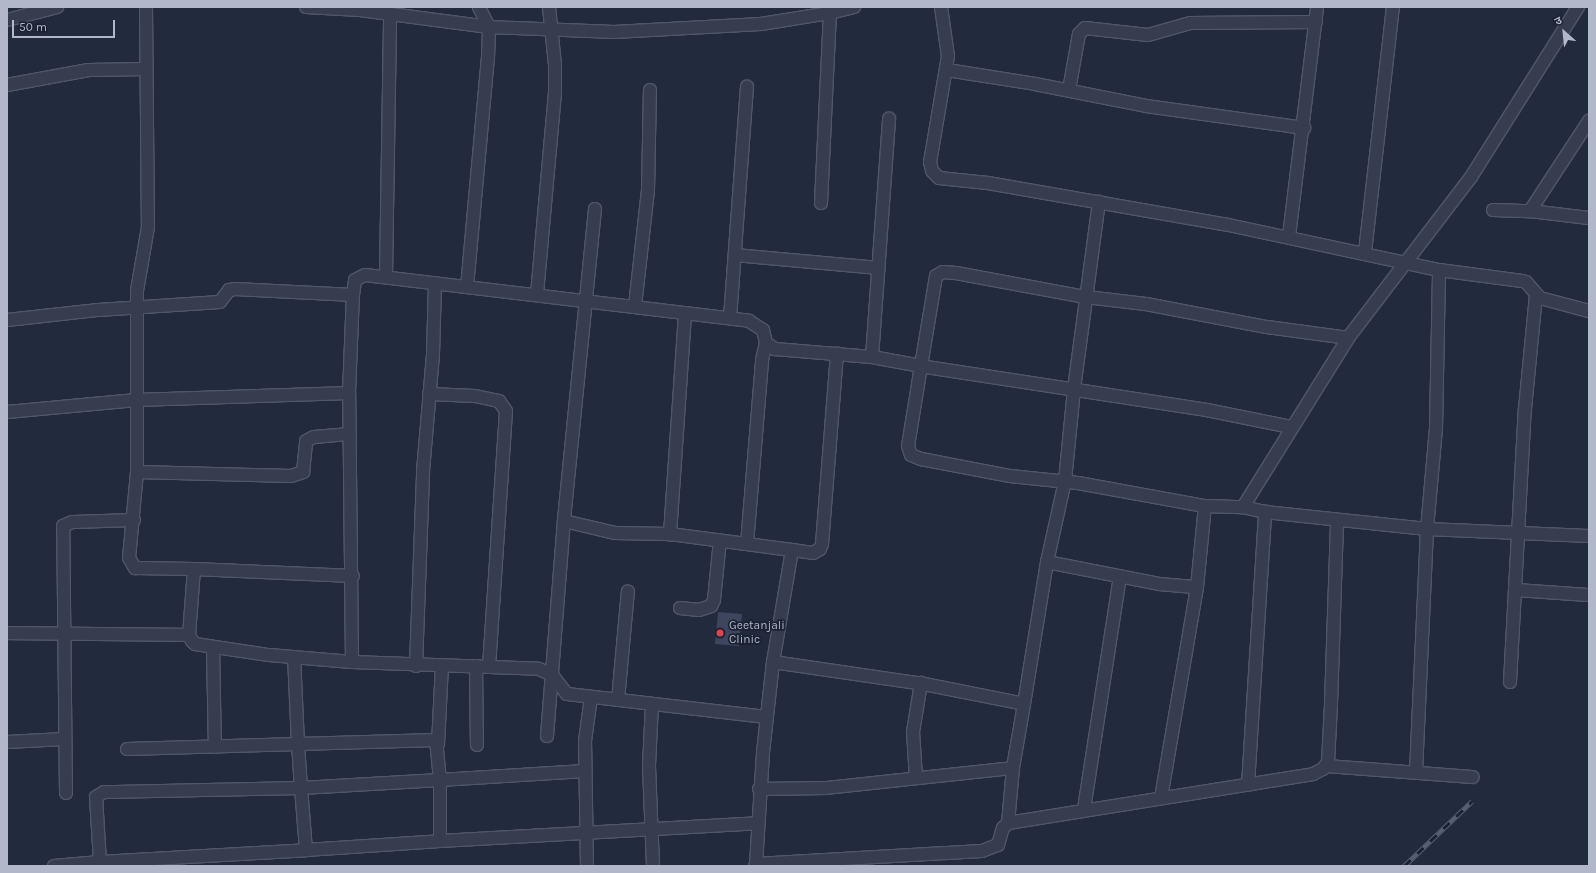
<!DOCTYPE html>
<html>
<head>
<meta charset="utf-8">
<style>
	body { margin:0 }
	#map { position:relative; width:1596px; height:873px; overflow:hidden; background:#222a3e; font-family:Karla,"Noto Sans Devanagari",sans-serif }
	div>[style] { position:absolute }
	.building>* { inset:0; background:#3e465e }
	.roads { filter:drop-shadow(1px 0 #515769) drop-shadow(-1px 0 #515769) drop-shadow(0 1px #515769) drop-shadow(0 -1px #515769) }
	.street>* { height:12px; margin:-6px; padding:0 6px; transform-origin:6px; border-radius:6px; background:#363d4e }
	.rail>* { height:4.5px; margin-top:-2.25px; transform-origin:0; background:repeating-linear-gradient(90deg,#1b2233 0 9px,#586075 0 18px); box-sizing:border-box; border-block:1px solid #586075 }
	.dots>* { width:11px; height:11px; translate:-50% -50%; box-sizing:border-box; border:2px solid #1b2233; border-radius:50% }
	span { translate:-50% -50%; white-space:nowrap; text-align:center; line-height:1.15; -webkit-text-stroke:3.5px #1b2233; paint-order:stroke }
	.poi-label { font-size:12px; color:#b2b7c9 }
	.left { translate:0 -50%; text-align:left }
	.frame { position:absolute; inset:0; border:8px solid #b2b7c9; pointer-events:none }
	.north { position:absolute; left:1544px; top:12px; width:40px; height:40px; -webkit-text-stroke:3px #1b2233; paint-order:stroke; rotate:333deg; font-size:11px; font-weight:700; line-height:16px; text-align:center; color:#b2b7c9 }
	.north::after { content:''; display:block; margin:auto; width:14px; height:18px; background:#b2b7c9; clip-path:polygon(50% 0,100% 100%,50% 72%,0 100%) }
	.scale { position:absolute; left:12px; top:20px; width:103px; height:18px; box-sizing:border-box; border:2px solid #b2b7c9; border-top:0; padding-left:5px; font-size:12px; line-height:14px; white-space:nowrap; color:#b2b7c9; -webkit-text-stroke:3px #1b2233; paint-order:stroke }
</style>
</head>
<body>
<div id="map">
	<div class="building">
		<i style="clip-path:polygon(718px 612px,742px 614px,739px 646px,715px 644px)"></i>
	</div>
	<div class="roads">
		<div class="street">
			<i style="left:146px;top:7px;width:220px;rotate:89.5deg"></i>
			<i style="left:148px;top:227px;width:65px;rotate:99.8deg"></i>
			<i style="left:137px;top:291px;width:181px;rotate:90deg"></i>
			<i style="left:137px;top:472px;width:86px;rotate:95.3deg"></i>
			<i style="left:129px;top:558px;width:12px;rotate:59deg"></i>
			<i style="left:135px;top:568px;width:59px;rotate:1deg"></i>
			<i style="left:194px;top:569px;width:66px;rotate:94.3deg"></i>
			<i style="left:189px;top:635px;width:7px;rotate:63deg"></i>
			<i style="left:192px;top:641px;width:4px;rotate:45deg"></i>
			<i style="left:195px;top:644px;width:75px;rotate:8.5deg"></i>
			<i style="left:269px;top:655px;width:83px;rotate:4.8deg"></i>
			<i style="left:352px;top:662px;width:187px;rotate:2.1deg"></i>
			<i style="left:539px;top:669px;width:14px;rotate:25deg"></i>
			<i style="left:552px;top:675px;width:24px;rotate:52deg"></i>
			<i style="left:567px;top:694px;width:201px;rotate:6.6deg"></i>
			<i style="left:306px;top:7px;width:54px;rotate:3.2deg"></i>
			<i style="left:360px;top:10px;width:130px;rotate:7.5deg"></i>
			<i style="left:489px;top:27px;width:125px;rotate:2.3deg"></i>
			<i style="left:614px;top:32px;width:147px;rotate:-3.1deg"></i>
			<i style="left:761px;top:24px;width:70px;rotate:-9.1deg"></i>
			<i style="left:830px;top:13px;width:25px;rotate:-14deg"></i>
			<i style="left:941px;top:7px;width:49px;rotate:81.9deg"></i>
			<i style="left:948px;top:56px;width:108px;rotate:99.6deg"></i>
			<i style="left:930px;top:162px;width:9px;rotate:77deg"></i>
			<i style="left:932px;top:171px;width:10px;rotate:45deg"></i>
			<i style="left:939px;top:178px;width:49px;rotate:5.8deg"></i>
			<i style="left:988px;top:183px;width:240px;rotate:9.9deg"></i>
			<i style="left:1224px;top:224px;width:220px;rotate:12.1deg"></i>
			<i style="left:1439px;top:270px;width:84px;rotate:7.5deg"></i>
			<i style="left:1522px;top:281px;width:4px;rotate:14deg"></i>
			<i style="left:1526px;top:282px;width:21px;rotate:49deg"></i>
			<i style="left:1540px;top:298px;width:51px;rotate:14.9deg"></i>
			<i style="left:7px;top:20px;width:52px;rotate:-14.6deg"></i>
			<i style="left:947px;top:70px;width:89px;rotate:9deg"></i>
			<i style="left:1035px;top:84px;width:113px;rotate:11.2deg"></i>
			<i style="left:1146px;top:106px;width:160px;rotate:7.9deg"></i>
			<i style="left:7px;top:85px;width:83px;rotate:-10.4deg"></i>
			<i style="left:89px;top:70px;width:57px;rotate:-1deg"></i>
			<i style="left:1069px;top:90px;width:57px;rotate:-79.9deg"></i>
			<i style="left:1079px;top:34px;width:8px;rotate:-45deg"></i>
			<i style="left:1085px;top:28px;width:63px;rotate:6.3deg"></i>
			<i style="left:1148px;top:35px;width:44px;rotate:-15.9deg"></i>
			<i style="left:1190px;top:23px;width:126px;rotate:-0.5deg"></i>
			<i style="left:821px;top:203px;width:190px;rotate:-87.3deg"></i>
			<i style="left:595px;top:209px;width:314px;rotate:95.7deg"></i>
			<i style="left:564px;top:521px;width:52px;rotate:13.2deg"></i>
			<i style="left:615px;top:533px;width:55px;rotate:1deg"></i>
			<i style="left:1493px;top:210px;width:37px;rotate:2deg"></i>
			<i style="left:1530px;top:211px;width:59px;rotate:6.8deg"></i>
			<i style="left:1530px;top:211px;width:108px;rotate:-56.8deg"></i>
			<i style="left:1289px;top:236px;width:231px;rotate:-83deg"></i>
			<i style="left:1365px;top:252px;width:247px;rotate:-83.5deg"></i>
			<i style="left:735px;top:255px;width:144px;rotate:5.2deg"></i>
			<i style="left:386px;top:277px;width:262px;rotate:-89.1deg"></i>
			<i style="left:467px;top:287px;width:230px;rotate:-84.8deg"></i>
			<i style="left:488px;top:58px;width:31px;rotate:-88deg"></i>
			<i style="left:489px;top:27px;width:22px;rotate:-117deg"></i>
			<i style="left:537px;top:294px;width:202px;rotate:-84.9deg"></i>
			<i style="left:555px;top:93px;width:28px;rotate:-90deg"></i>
			<i style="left:555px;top:65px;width:58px;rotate:-95.9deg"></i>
			<i style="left:635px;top:306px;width:116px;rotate:-83.6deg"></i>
			<i style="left:648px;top:191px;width:101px;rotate:-88.9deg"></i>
			<i style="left:685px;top:314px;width:221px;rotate:93.9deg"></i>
			<i style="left:670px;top:534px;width:123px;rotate:7.5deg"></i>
			<i style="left:792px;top:550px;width:114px;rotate:99.6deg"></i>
			<i style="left:773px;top:662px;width:92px;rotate:96.3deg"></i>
			<i style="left:763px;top:753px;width:111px;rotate:93.6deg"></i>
			<i style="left:730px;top:318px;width:232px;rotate:-85.8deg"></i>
			<i style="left:7px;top:320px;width:92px;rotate:-6.3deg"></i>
			<i style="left:98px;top:310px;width:122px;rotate:-3.8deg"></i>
			<i style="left:220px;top:302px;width:15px;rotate:-53deg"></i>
			<i style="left:229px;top:290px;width:6px;rotate:-9deg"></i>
			<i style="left:235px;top:289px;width:118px;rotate:2.9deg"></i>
			<i style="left:353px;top:295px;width:15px;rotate:-82deg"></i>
			<i style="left:355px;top:280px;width:11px;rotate:-27deg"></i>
			<i style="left:365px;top:275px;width:387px;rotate:6.8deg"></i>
			<i style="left:749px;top:321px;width:17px;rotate:33deg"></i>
			<i style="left:763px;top:330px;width:13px;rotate:77deg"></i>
			<i style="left:766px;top:343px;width:11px;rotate:34deg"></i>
			<i style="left:775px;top:349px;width:97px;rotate:4.7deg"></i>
			<i style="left:872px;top:357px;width:50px;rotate:10.4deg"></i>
			<i style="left:921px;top:366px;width:81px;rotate:99.2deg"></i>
			<i style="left:908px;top:446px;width:9px;rotate:72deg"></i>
			<i style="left:911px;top:455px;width:11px;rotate:22deg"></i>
			<i style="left:921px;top:459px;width:91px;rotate:10.8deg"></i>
			<i style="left:1010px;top:476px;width:68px;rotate:5.9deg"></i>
			<i style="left:1078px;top:483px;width:129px;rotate:10.3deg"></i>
			<i style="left:1205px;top:506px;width:38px;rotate:2deg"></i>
			<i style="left:1243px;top:507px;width:23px;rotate:13deg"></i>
			<i style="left:1265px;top:512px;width:163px;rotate:6deg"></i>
			<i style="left:1427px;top:529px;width:162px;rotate:2.5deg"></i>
			<i style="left:872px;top:357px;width:239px;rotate:-85.9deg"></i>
			<i style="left:429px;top:394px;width:46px;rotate:2.5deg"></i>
			<i style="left:475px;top:396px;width:25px;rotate:12deg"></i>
			<i style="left:499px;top:401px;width:12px;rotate:55deg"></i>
			<i style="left:506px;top:411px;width:256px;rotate:93.8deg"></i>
			<i style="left:7px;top:412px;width:130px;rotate:-5.3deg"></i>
			<i style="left:136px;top:400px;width:213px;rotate:-1.9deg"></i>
			<i style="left:1291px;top:427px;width:86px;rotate:-168.6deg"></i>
			<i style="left:1207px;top:410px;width:289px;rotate:-171.3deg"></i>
			<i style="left:921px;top:366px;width:91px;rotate:-80.5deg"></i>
			<i style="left:936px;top:276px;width:8px;rotate:-30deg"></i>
			<i style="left:943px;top:272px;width:13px;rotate:4deg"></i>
			<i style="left:956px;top:273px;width:132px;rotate:10.5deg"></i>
			<i style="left:1086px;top:297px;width:60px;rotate:6.7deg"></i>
			<i style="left:1146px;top:304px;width:123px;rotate:10.8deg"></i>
			<i style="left:1267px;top:327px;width:82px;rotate:7.7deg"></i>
			<i style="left:137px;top:472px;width:154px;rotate:1.5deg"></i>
			<i style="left:291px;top:476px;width:13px;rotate:-18deg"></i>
			<i style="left:303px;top:472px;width:31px;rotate:-84deg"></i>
			<i style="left:306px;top:441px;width:9px;rotate:-27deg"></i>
			<i style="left:314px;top:437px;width:36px;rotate:-5deg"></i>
			<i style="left:1243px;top:507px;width:199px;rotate:-58.1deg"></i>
			<i style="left:1348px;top:338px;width:203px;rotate:-52.6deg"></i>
			<i style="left:1471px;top:177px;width:201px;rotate:-57.8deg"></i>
			<i style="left:747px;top:544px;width:185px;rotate:-85.3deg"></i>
			<i style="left:762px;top:360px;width:17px;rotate:-77deg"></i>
			<i style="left:792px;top:550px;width:21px;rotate:8deg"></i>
			<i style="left:813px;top:553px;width:8px;rotate:-30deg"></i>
			<i style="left:820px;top:549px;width:5px;rotate:-68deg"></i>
			<i style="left:822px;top:544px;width:191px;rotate:-85.5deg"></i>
			<i style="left:1047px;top:562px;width:114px;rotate:11.1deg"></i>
			<i style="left:1159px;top:584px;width:38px;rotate:5deg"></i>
			<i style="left:194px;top:569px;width:159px;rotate:2.5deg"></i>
			<i style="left:1515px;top:590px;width:74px;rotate:3.9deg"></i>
			<i style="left:680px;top:608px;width:19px;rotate:6deg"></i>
			<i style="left:699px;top:610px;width:13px;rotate:-18deg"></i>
			<i style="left:711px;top:606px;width:7px;rotate:-63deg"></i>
			<i style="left:714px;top:600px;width:60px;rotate:-84.3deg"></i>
			<i style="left:7px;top:633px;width:182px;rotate:0.6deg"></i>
			<i style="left:213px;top:647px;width:100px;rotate:88.9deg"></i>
			<i style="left:352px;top:662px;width:269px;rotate:-90.6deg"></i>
			<i style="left:349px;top:393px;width:98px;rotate:-87.7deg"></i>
			<i style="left:773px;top:662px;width:153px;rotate:8.3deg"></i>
			<i style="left:924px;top:684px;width:102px;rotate:11.3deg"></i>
			<i style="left:1024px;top:704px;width:65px;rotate:99.8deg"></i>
			<i style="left:1013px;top:768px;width:55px;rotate:95.2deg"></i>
			<i style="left:416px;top:666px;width:195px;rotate:-87.9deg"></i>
			<i style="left:423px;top:471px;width:117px;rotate:-85.1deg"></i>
			<i style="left:433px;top:354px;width:71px;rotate:-88.4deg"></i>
			<i style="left:476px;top:666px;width:79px;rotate:89.3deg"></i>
			<i style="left:1510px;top:682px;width:273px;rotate:-86.9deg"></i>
			<i style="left:1525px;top:409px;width:115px;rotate:-84.5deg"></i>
			<i style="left:618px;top:700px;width:109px;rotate:-84.8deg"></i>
			<i style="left:652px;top:704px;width:62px;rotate:92.8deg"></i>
			<i style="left:649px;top:766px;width:100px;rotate:87.7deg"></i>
			<i style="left:1024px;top:704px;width:144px;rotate:-80.8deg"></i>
			<i style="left:1047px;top:562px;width:83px;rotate:-77.5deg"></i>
			<i style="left:1065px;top:481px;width:92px;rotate:-84.4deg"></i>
			<i style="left:1074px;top:389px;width:189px;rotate:-82.4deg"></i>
			<i style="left:547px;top:736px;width:216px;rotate:-85.5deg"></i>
			<i style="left:7px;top:742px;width:57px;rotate:-3deg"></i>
			<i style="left:438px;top:744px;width:78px;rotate:-87.1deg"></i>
			<i style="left:127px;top:749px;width:171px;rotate:-1.7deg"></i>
			<i style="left:298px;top:744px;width:87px;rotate:-92.6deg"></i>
			<i style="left:1326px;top:766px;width:147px;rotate:4.3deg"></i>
			<i style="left:1416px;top:772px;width:243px;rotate:-87.4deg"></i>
			<i style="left:1427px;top:529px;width:100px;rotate:-84.9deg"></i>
			<i style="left:1436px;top:429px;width:159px;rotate:-88.9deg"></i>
			<i style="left:916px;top:778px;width:46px;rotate:-93.7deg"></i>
			<i style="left:913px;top:732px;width:50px;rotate:-80.7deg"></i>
			<i style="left:1248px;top:785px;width:274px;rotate:-86.4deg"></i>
			<i style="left:759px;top:789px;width:67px;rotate:-0.9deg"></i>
			<i style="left:826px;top:788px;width:188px;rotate:-6.1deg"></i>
			<i style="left:66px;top:793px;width:267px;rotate:-90.6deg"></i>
			<i style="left:63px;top:526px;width:10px;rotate:-24deg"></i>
			<i style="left:72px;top:522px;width:62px;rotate:-1.8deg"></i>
			<i style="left:1161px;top:798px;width:214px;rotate:-80.3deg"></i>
			<i style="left:1197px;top:587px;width:81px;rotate:-84.4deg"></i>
			<i style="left:1084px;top:809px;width:235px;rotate:-81.2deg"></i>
			<i style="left:440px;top:841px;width:61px;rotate:-90deg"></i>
			<i style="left:440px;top:780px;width:40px;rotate:-95.7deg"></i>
			<i style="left:436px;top:740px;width:138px;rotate:178.3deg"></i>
			<i style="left:298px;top:744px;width:44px;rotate:86.1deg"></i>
			<i style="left:301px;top:788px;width:139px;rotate:-3.3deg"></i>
			<i style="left:440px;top:780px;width:145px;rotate:-3.6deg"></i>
			<i style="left:306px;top:850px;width:62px;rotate:-94.6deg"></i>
			<i style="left:301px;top:788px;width:197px;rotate:178.8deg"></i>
			<i style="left:104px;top:792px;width:9px;rotate:148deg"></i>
			<i style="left:96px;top:797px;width:65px;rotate:86.5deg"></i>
			<i style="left:100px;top:862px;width:206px;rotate:-3.3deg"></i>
			<i style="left:306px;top:850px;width:134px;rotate:-3.8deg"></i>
			<i style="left:440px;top:841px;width:318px;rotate:-3.2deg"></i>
			<i style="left:54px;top:866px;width:46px;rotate:-5deg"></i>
			<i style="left:100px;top:862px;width:4px;rotate:76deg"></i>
			<i style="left:587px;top:866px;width:125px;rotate:-90.9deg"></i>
			<i style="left:585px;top:741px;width:44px;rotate:-82.2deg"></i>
			<i style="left:755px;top:866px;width:2px;rotate:-63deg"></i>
			<i style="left:756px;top:864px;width:226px;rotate:-3.3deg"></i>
			<i style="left:982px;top:851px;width:17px;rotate:-21deg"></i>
			<i style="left:998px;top:845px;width:18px;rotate:-74deg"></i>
			<i style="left:1003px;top:828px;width:7px;rotate:-45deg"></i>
			<i style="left:1008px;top:823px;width:309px;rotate:-9.1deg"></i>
			<i style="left:1313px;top:774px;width:11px;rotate:-27deg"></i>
			<i style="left:1323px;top:769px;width:9px;rotate:-54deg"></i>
			<i style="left:1328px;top:762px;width:58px;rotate:-87deg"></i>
			<i style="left:1331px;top:704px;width:184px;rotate:-88.1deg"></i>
		</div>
	</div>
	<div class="rail">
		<i style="left:1404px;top:866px;width:94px;rotate:-43.7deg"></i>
	</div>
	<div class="dots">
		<i style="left:720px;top:633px;background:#e0444e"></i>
	</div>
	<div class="poi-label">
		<span class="left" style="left:729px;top:633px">Geetanjali<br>Clinic</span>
	</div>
	<div class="frame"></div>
	<div class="north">उ</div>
	<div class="scale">50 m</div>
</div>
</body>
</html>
